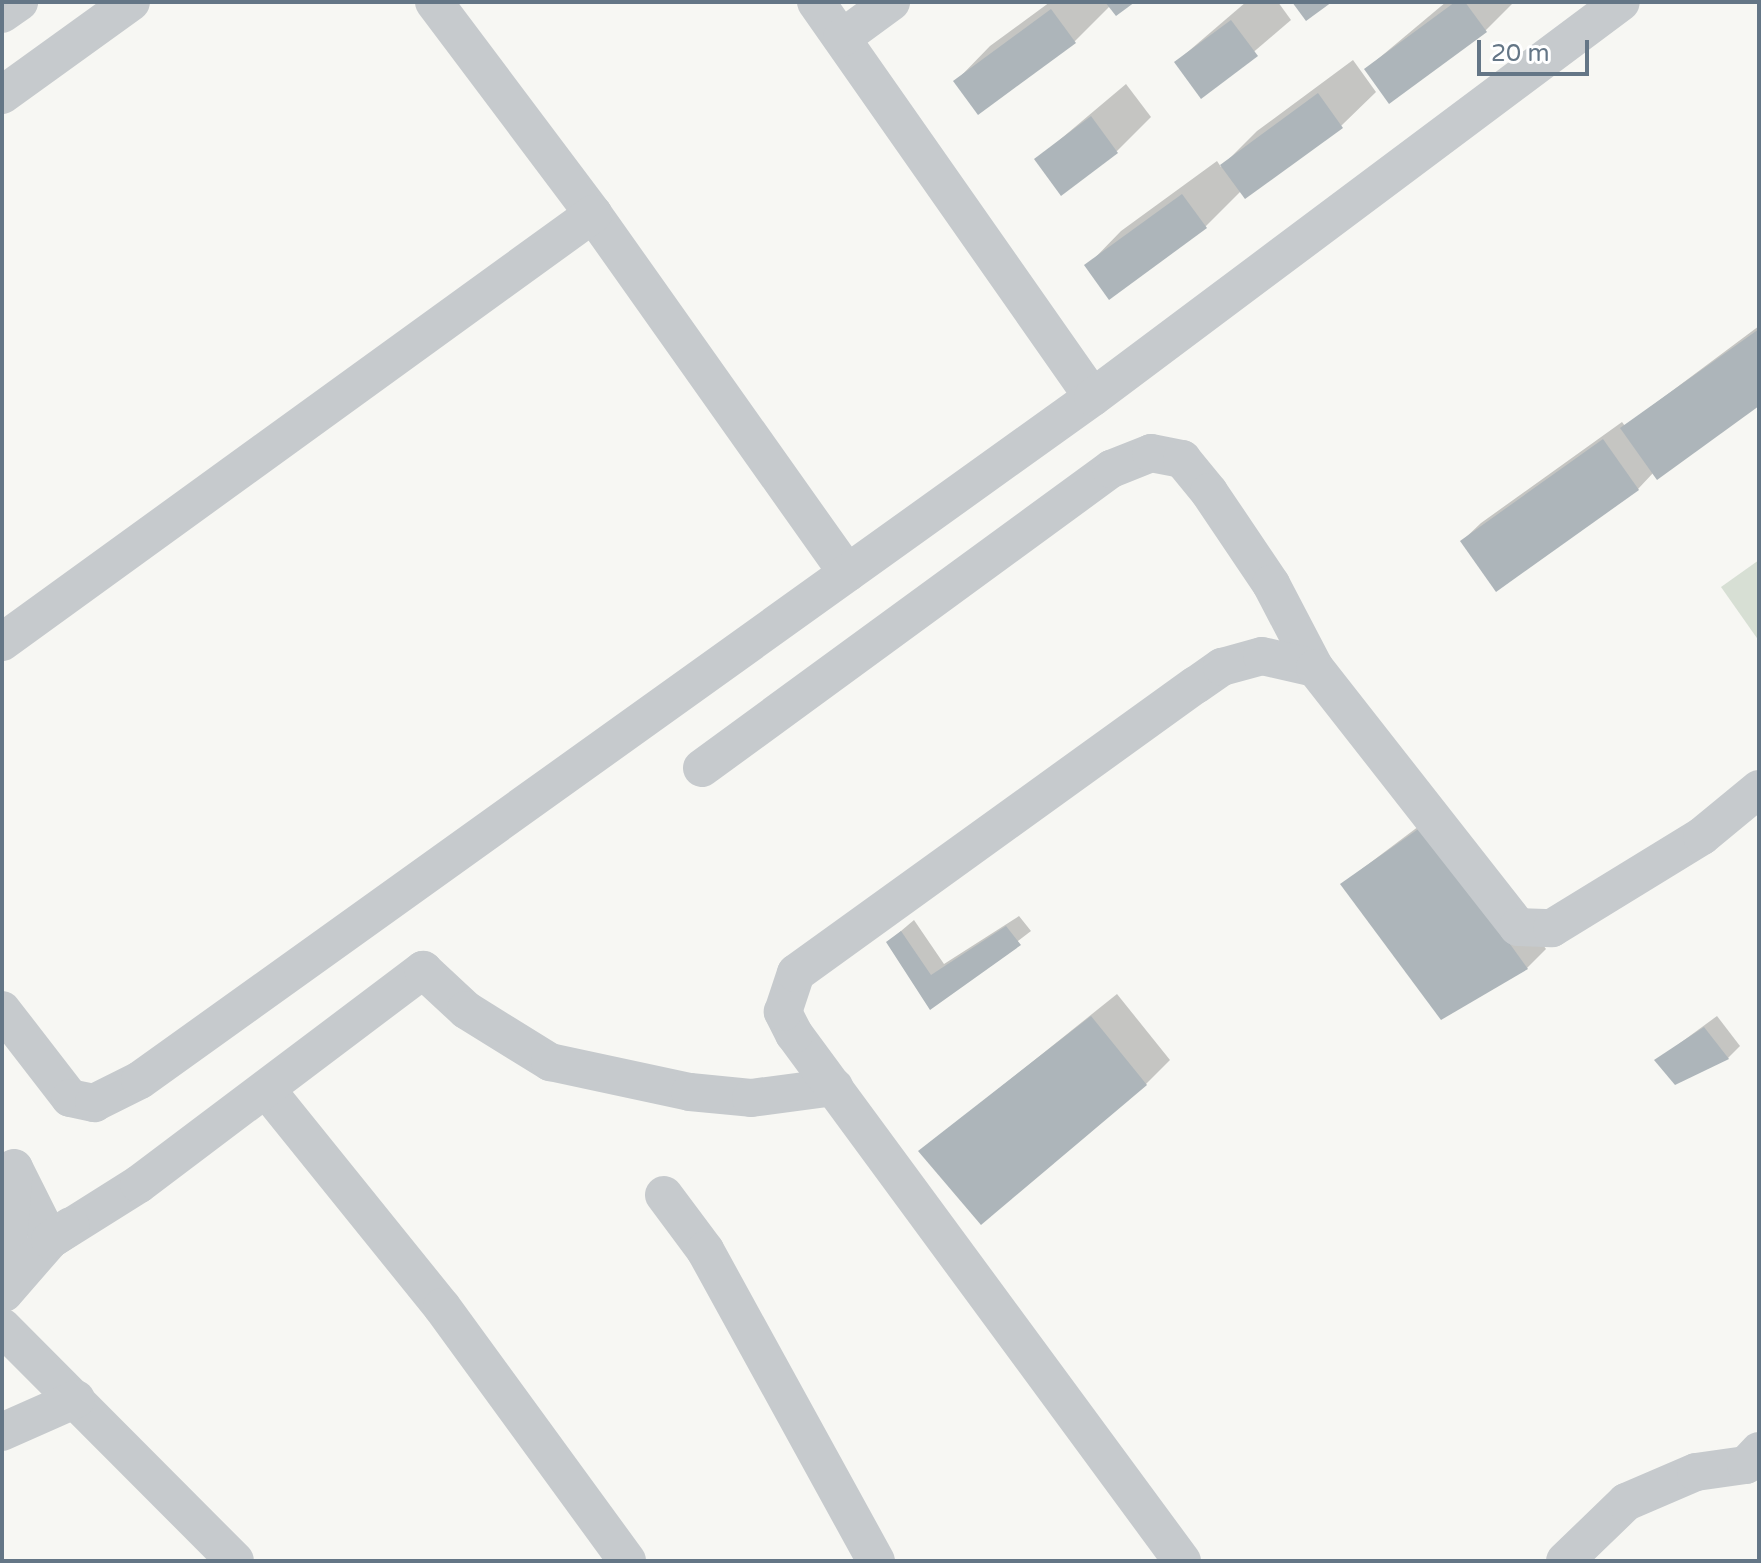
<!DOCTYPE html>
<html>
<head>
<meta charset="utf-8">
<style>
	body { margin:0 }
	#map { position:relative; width:1761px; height:1563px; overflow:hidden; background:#f7f7f3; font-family:"Varela Round",sans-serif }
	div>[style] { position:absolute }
	.green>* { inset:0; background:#d7dfd4 }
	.shadow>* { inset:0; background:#0003 }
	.building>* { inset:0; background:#adb5ba }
	.minor>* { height:38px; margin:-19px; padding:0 19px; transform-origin:19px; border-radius:19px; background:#c6cacd }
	span { translate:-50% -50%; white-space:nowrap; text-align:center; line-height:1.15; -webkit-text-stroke:8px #fff; paint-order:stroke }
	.frame { position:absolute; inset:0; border:4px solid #647686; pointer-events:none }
	.scale { position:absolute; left:1477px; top:40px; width:112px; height:36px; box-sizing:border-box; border:4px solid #647686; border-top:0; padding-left:10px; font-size:24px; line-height:28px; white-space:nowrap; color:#647686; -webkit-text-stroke:6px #fff; paint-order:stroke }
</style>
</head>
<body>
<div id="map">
	<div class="green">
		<i style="clip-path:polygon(1759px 560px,1759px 641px,1721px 587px)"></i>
	</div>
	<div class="shadow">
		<i style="clip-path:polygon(1050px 2px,1132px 2px,1110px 6px,1074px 42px,956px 81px,990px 46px)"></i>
		<i style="clip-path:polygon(1246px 2px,1278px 2px,1291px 20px,1202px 96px,1176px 62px)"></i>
		<i style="clip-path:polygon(1446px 2px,1514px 2px,1486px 30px,1366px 69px)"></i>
		<i style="clip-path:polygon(1353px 60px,1376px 92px,1341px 126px,1241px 191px,1205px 227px,1087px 266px,1121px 231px,1217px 161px,1221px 167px,1257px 131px)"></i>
		<i style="clip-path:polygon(1126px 84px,1151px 117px,1117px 151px,1037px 159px)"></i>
		<i style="clip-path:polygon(1759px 326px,1759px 404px,1654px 472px,1638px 489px,1462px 541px,1481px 523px,1622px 422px,1625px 426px)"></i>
		<i style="clip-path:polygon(1443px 808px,1546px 949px,1527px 968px,1441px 1018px,1342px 884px)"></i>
		<i style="clip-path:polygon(1019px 916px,1031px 931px,931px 1007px,888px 942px,914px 920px,944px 964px)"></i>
		<i style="clip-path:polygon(1117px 994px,1170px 1060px,1146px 1084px,921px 1151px)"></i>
		<i style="clip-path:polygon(1717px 1016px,1740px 1046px,1728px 1058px,1675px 1083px,1657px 1060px)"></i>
	</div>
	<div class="building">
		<i style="clip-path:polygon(1105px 2px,1135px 2px,1116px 16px)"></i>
		<i style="clip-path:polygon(1292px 2px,1332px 2px,1306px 21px)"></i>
		<i style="clip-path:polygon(1455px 2px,1465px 2px,1487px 32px,1389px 104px,1364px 69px)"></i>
		<i style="clip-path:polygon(1051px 9px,1076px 43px,978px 115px,953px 81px)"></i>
		<i style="clip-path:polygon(1231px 20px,1258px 56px,1201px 99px,1174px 62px)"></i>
		<i style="clip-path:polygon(1318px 93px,1343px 128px,1245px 199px,1220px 165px)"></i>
		<i style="clip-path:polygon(1091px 116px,1118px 153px,1061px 196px,1034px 159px)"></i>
		<i style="clip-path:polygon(1182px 194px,1207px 228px,1109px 300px,1084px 265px)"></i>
		<i style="clip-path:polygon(1759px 329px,1759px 406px,1657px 480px,1620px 428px)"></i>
		<i style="clip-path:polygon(1603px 439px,1639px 490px,1496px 592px,1460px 541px)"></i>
		<i style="clip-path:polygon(1424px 825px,1528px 969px,1441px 1020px,1340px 884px)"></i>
		<i style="clip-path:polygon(1006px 926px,1021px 945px,930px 1010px,886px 942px,901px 931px,931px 975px)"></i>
		<i style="clip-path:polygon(1091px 1016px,1147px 1085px,981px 1225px,918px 1151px)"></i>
		<i style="clip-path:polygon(1704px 1027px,1729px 1059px,1675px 1085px,1654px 1060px)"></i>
	</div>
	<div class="minor">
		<i style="left:434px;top:2px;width:265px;rotate:53.1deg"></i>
		<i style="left:593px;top:214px;width:440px;rotate:54.7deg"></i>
		<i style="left:816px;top:2px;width:482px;rotate:55deg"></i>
		<i style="left:2px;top:14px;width:21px;rotate:-35deg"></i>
		<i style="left:842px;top:38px;width:61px;rotate:-36.3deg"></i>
		<i style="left:2px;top:95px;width:159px;rotate:-35.8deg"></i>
		<i style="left:2px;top:642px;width:730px;rotate:-35.91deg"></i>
		<i style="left:702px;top:768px;width:507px;rotate:-36.17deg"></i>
		<i style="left:1111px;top:469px;width:43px;rotate:-21.8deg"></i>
		<i style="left:1151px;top:453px;width:32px;rotate:11deg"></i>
		<i style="left:1182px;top:459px;width:43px;rotate:50.7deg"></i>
		<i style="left:1209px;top:492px;width:111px;rotate:56deg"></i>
		<i style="left:1271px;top:584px;width:95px;rotate:62.4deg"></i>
		<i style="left:2px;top:1010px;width:111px;rotate:52.3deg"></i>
		<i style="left:70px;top:1098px;width:25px;rotate:12deg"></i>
		<i style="left:94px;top:1103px;width:51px;rotate:-26.6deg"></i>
		<i style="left:140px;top:1080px;width:1172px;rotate:-35.63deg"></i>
		<i style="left:1093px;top:397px;width:659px;rotate:-36.8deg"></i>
		<i style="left:266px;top:1089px;width:280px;rotate:51.1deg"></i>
		<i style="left:442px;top:1307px;width:314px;rotate:53.9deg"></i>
		<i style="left:664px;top:1195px;width:69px;rotate:53.3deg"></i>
		<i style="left:705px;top:1250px;width:355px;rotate:61.2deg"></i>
		<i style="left:50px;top:1240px;width:105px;rotate:-32.2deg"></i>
		<i style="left:139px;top:1184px;width:356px;rotate:-37deg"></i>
		<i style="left:423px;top:970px;width:59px;rotate:42.9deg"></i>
		<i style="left:466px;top:1010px;width:99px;rotate:31.8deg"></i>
		<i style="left:550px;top:1062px;width:143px;rotate:12.1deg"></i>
		<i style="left:690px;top:1092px;width:61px;rotate:5.6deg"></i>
		<i style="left:751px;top:1098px;width:84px;rotate:-7.5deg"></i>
		<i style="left:50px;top:1240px;width:80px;rotate:-116.6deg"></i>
		<i style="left:14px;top:1168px;width:125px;rotate:94.6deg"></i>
		<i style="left:4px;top:1293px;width:70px;rotate:-49deg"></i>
		<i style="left:50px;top:1240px;width:25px;rotate:-34deg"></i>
		<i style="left:2px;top:1327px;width:330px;rotate:45.1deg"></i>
		<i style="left:2px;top:1432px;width:81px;rotate:-24deg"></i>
		<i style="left:1182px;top:1561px;width:654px;rotate:-126.36deg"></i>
		<i style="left:794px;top:1034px;width:25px;rotate:-117deg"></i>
		<i style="left:783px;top:1012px;width:41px;rotate:-71.6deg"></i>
		<i style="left:796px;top:973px;width:493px;rotate:-35.8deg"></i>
		<i style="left:1196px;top:685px;width:32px;rotate:-35deg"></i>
		<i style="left:1222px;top:667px;width:41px;rotate:-15.4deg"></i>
		<i style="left:1262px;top:656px;width:54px;rotate:12.8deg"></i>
		<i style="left:1315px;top:668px;width:329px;rotate:51.9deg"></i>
		<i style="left:1518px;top:927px;width:34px;rotate:2deg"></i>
		<i style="left:1552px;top:928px;width:176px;rotate:-31.5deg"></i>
		<i style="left:1702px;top:836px;width:74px;rotate:-39.5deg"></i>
		<i style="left:1565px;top:1561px;width:85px;rotate:-44deg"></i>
		<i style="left:1626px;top:1502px;width:76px;rotate:-23.2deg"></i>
		<i style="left:1696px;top:1472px;width:50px;rotate:-8deg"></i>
		<i style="left:1746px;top:1465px;width:19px;rotate:-47deg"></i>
	</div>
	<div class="frame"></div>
	<div class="scale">20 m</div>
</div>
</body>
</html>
